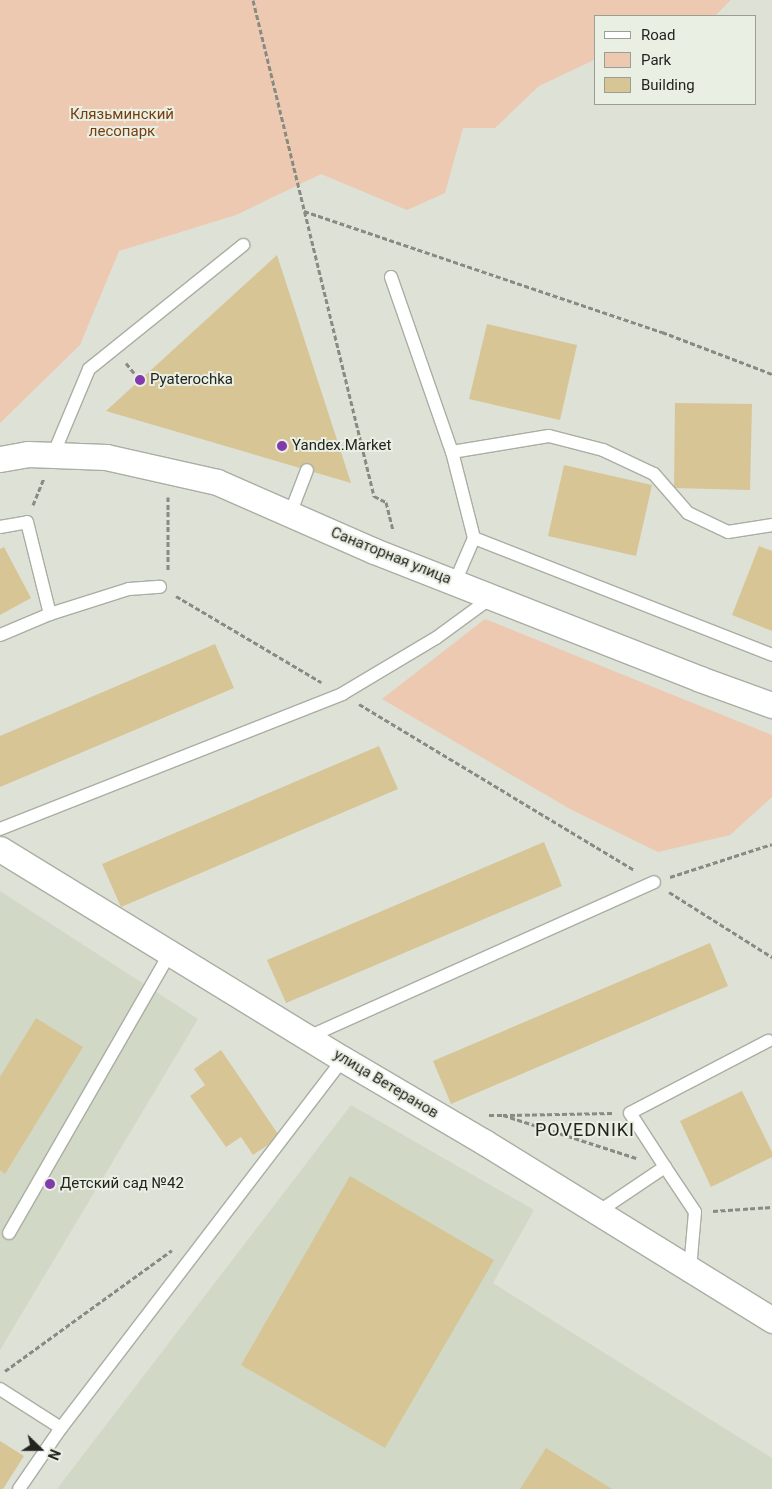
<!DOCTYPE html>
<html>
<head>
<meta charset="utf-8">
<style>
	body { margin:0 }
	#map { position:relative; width:772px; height:1489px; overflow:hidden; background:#dde1d6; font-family:Roboto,sans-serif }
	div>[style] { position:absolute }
	.built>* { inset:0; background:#d1d8c6 }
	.green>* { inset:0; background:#edc9b1 }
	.building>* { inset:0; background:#d7c596 }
	.path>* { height:3px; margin-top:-1.5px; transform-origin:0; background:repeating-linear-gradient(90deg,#888b83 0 5px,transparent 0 7.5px) }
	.roads { filter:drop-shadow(1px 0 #a9aea3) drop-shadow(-1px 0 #a9aea3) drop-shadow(0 1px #a9aea3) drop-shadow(0 -1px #a9aea3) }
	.service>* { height:12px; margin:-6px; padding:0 6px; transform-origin:6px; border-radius:6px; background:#fff }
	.minor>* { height:25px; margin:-12.5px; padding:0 12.5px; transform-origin:12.5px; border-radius:12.5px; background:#fff }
	.dots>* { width:14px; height:14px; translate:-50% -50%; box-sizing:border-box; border:2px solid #eaefe3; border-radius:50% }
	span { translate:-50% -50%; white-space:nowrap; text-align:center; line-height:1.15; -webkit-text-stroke:4px #eaefe3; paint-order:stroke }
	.park-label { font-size:15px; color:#753e10 }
	.poi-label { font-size:15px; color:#222420 }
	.left { translate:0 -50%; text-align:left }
	.street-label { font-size:15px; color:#222420 }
	.quarter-label { font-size:18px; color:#222420; letter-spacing:1px }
	.legend { position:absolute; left:594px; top:15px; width:162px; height:90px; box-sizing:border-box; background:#eaefe3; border:1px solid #9a9e95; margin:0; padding:6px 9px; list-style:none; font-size:15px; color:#222420 }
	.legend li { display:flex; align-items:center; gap:10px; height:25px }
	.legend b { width:25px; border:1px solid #9a9e95 }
	.north { position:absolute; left:15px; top:1424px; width:50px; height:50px; -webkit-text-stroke:4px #eaefe3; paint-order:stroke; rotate:112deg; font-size:14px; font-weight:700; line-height:20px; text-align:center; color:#222420 }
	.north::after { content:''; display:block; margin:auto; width:18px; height:22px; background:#222420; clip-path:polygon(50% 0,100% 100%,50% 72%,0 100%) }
</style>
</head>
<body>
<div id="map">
	<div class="built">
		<i style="clip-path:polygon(0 891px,198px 1019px,0 1350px)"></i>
		<i style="clip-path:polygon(351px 1105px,534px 1210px,493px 1283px,772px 1458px,772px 1489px,57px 1489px)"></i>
	</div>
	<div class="green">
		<i style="clip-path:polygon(0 0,731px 0,715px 16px,596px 16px,596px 59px,539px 86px,495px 128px,463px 128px,445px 193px,407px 210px,321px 174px,236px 215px,119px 251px,80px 345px,0 423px)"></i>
		<i style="clip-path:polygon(485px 619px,772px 735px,772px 797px,730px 835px,658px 852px,570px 809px,382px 699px)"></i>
	</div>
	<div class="building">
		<i style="clip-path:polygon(277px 255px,351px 483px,106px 411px)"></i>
		<i style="clip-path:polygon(487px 324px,577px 345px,560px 420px,469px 399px)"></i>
		<i style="clip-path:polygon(675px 403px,752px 404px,750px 490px,674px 488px)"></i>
		<i style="clip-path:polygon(564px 465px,652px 485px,636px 556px,548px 536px)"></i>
		<i style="clip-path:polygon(759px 546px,772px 551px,772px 631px,732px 615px)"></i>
		<i style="clip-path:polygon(4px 547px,31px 598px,0 615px,0 549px)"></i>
		<i style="clip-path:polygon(215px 644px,234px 688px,0 787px,0 736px)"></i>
		<i style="clip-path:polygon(379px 746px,398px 789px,121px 907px,102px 864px)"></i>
		<i style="clip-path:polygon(544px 842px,562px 886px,286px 1003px,267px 960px)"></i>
		<i style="clip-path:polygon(710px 943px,728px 986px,451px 1104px,433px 1061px)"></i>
		<i style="clip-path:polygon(36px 1018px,83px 1047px,5px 1174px,0 1170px,0 1077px)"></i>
		<i style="clip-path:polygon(221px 1050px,280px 1137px,253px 1155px,241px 1137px,226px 1147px,190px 1096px,205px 1085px,194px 1069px)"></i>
		<i style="clip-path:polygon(742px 1091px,772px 1152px,772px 1157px,711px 1187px,680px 1121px)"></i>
		<i style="clip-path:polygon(350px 1176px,494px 1260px,385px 1448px,241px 1365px)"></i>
		<i style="clip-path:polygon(0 1441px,24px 1456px,3px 1489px,0 1489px)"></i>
		<i style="clip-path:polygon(546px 1448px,612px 1489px,520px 1489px)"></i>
	</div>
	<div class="path">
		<i style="left:253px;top:0;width:511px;rotate:76.29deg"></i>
		<i style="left:374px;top:496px;width:13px;rotate:27deg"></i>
		<i style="left:386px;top:502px;width:30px;rotate:76deg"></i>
		<i style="left:304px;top:211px;width:378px;rotate:18.7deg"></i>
		<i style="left:662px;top:332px;width:118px;rotate:20.9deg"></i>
		<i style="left:126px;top:363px;width:22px;rotate:51deg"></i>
		<i style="left:168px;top:497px;width:73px;rotate:90deg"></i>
		<i style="left:33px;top:505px;width:29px;rotate:-68deg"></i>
		<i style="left:176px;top:596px;width:169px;rotate:30.7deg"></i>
		<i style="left:359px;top:704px;width:321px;rotate:31.1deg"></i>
		<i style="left:670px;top:877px;width:107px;rotate:-17.9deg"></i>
		<i style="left:669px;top:892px;width:122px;rotate:32.3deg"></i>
		<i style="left:612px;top:1113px;width:109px;rotate:178.9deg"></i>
		<i style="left:503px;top:1115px;width:140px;rotate:17.9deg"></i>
		<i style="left:489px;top:1115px;width:14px"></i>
		<i style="left:713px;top:1211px;width:59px;rotate:-3.9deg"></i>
		<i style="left:5px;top:1371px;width:206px;rotate:-35.9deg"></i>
	</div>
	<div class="roads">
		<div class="service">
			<i style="left:391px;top:277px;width:185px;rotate:70.8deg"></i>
			<i style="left:53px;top:455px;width:93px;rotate:-67.3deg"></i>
			<i style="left:89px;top:369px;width:198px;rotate:-38.8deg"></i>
			<i style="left:290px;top:514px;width:47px;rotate:-68.9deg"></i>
			<i style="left:0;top:527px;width:27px;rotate:-10deg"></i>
			<i style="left:27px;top:522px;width:95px;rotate:76deg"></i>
			<i style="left:50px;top:614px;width:54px;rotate:157.2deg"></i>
			<i style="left:474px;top:538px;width:89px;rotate:-104.3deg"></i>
			<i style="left:452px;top:452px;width:98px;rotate:-9.4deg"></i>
			<i style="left:549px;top:436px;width:56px;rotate:14.5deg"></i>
			<i style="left:603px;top:450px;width:56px;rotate:25.2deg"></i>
			<i style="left:654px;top:474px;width:52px;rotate:48.9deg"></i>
			<i style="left:688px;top:513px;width:44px;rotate:25.4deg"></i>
			<i style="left:728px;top:532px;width:45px;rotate:-9deg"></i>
			<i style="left:455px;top:582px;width:48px;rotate:-66.6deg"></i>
			<i style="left:474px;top:538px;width:320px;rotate:21.4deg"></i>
			<i style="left:50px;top:614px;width:83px;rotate:-17.6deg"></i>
			<i style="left:129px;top:589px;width:31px;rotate:-4deg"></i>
			<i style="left:0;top:829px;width:368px;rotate:-21.5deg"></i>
			<i style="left:342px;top:694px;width:109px;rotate:-30.8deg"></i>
			<i style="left:436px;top:638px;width:69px;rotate:-36.2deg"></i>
			<i style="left:308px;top:1037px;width:379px;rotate:-24.1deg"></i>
			<i style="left:665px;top:1167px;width:54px;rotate:56.3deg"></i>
			<i style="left:695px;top:1212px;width:57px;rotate:95deg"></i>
			<i style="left:598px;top:1212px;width:81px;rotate:-33.9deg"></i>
			<i style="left:665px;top:1167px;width:64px;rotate:-122.9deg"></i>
			<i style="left:630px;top:1113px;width:156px;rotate:-27.6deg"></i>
			<i style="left:9px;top:1233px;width:323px;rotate:-60.1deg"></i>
			<i style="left:0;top:1389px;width:72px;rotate:32.6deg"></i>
			<i style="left:61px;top:1428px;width:464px;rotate:-52.6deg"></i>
			<i style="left:19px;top:1489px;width:74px;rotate:-55.5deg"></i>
		</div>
		<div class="minor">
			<i style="left:0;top:459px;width:28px;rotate:-10deg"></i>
			<i style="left:28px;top:454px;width:78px;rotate:2.2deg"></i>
			<i style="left:106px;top:457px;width:114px;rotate:12.7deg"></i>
			<i style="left:217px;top:482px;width:171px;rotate:23.7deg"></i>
			<i style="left:374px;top:551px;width:350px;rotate:21.4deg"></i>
			<i style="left:700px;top:679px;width:77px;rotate:19.9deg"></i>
			<i style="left:0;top:849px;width:402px;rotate:31.5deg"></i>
			<i style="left:343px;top:1059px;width:164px;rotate:30.5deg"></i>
			<i style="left:484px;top:1142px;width:339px;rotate:31.7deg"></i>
		</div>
	</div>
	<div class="dots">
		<i style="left:140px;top:380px;background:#833aac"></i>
		<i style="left:282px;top:446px;background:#833aac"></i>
		<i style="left:50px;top:1184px;background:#833aac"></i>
	</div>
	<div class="park-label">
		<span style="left:122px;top:123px">Клязьминский<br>лесопарк</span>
	</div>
	<div class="poi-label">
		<span class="left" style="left:150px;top:380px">Pyaterochka</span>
		<span class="left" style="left:292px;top:446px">Yandex.Market</span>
		<span class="left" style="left:60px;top:1184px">Детский сад №42</span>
	</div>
	<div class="street-label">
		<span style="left:391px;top:556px;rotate:22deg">Санаторная улица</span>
		<span style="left:386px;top:1084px;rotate:31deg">улица Ветеранов</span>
	</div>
	<div class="quarter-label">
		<span style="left:585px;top:1130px">POVEDNIKI</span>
	</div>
	<ul class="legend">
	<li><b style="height:6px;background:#fff"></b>Road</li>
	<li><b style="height:14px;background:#edc9b1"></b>Park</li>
	<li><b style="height:14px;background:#d7c596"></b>Building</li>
	</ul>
	<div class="north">N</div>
</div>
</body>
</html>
